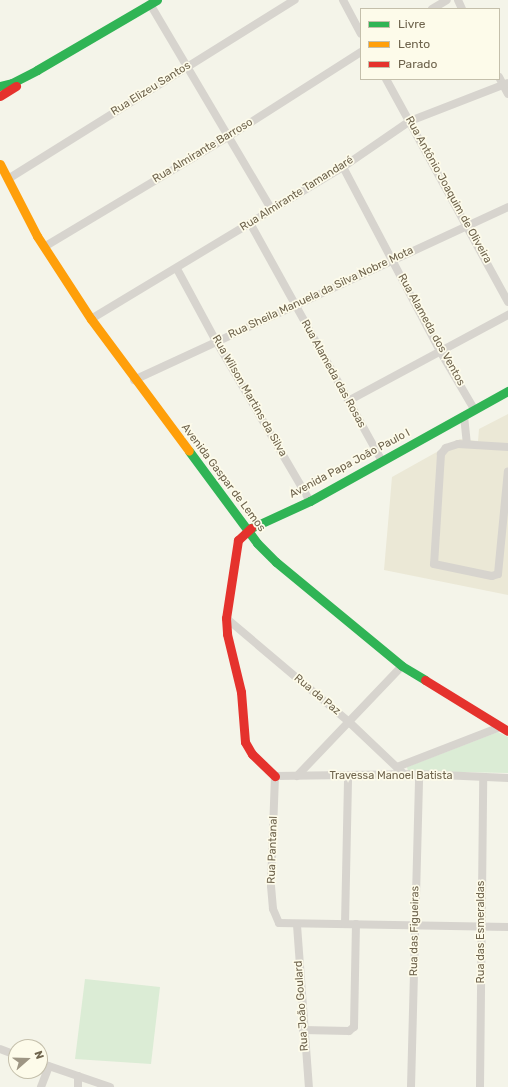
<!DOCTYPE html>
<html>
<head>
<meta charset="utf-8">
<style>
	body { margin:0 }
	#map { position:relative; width:508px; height:1087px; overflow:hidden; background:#f4f4e9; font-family:Rubik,sans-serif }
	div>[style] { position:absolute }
	.residential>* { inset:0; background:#ebe8d6 }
	.green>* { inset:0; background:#dbecd5 }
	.street>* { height:8px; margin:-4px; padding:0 4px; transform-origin:4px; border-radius:4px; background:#d7d4ce }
	.fast>* { height:9px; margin:-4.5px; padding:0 4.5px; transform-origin:4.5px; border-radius:4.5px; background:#30b455 }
	.slow>* { height:9px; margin:-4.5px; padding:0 4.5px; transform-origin:4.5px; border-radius:4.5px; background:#ff9f0a }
	.jam>* { height:9px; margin:-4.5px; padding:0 4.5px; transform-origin:4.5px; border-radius:4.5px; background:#e5322d }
	span { translate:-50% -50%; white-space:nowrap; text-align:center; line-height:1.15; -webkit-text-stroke:3.5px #fdfbea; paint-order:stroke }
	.street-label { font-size:11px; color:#6f644d }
	.legend { position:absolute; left:360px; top:8px; width:140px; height:72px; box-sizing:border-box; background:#fdfbea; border:1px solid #c4bfab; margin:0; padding:5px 7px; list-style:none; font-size:12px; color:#6f644d }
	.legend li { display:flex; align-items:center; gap:8px; height:20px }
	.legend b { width:20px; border:1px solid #c4bfab }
	.north { position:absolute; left:8px; top:1039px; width:40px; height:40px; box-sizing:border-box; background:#fdfbea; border:1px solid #c4bfab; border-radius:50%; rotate:70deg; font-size:11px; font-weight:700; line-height:16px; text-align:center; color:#6f644d }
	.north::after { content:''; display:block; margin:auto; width:14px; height:18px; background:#9e9684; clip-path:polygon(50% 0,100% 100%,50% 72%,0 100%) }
</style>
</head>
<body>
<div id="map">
	<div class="residential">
		<i style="clip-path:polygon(508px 414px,508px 595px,384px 570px,392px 477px,460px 439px,478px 441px,479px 429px)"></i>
	</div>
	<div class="green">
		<i style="clip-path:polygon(498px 732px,508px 737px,508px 773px,408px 771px,407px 767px)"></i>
		<i style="clip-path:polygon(85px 979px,160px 987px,151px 1064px,75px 1059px)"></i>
	</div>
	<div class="street">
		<i style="left:343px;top:0;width:38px;rotate:62deg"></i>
		<i style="left:458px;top:0;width:10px;rotate:66deg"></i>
		<i style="left:150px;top:4px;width:238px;rotate:59.4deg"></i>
		<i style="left:432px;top:9px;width:17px;rotate:-31deg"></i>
		<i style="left:499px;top:77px;width:19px;rotate:62deg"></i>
		<i style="left:386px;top:79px;width:254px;rotate:61.3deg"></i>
		<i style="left:343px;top:167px;width:208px;rotate:62.2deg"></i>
		<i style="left:440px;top:351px;width:67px;rotate:59.6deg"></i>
		<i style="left:8px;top:179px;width:338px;rotate:-32deg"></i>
		<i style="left:250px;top:223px;width:272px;rotate:61deg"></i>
		<i style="left:44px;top:247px;width:214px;rotate:-30.9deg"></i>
		<i style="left:228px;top:137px;width:158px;rotate:-32.6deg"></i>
		<i style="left:177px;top:269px;width:82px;rotate:61.6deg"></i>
		<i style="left:216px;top:341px;width:186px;rotate:59.6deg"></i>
		<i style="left:91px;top:319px;width:294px;rotate:-31.1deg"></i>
		<i style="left:343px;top:167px;width:81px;rotate:-34.5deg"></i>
		<i style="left:410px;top:121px;width:105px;rotate:-21.2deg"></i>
		<i style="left:134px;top:380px;width:412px;rotate:-24.8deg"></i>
		<i style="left:348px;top:401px;width:182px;rotate:-28.3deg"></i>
		<i style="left:464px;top:416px;width:28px;rotate:84deg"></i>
		<i style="left:508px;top:447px;width:50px;rotate:-176.6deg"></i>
		<i style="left:458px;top:444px;width:13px;rotate:162deg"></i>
		<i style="left:446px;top:448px;width:8px;rotate:130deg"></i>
		<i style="left:441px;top:454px;width:110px;rotate:93.6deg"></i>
		<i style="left:434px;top:564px;width:59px;rotate:11.7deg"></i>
		<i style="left:492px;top:576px;width:6px;rotate:-18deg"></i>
		<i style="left:498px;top:574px;width:103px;rotate:-84.5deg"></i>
		<i style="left:226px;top:618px;width:160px;rotate:40.2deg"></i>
		<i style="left:348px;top:721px;width:79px;rotate:43.5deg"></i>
		<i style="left:397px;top:767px;width:110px;rotate:-21.2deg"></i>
		<i style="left:297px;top:776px;width:152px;rotate:-46.3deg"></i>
		<i style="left:508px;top:778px;width:89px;rotate:-177.4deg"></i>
		<i style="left:419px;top:774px;width:144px;rotate:179.2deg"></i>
		<i style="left:275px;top:776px;width:110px;rotate:92.1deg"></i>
		<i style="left:271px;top:886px;width:23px;rotate:85deg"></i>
		<i style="left:273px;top:909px;width:15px;rotate:67deg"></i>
		<i style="left:279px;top:923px;width:229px;rotate:1deg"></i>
		<i style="left:345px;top:924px;width:147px;rotate:-88.8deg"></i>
		<i style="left:297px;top:925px;width:162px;rotate:85.8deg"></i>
		<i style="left:303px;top:1030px;width:46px;rotate:1.2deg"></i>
		<i style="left:349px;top:1031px;width:6px;rotate:-39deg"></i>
		<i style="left:354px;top:1027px;width:103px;rotate:-88.9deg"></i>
		<i style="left:0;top:1049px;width:17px;rotate:21deg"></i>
		<i style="left:40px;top:1063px;width:74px;rotate:18.9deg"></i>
		<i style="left:78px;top:1076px;width:11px;rotate:90deg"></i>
		<i style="left:41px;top:1087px;width:22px;rotate:-69deg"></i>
		<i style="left:411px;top:1087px;width:313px;rotate:-88.5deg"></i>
		<i style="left:480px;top:1087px;width:310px;rotate:-89.4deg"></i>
	</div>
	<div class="fast">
		<i style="left:0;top:86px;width:12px;rotate:-14deg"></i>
		<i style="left:12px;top:83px;width:28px;rotate:-27deg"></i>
		<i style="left:37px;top:70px;width:139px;rotate:-30.3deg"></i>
		<i style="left:189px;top:451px;width:114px;rotate:53.5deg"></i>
		<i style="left:257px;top:543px;width:27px;rotate:45deg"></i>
		<i style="left:276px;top:562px;width:163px;rotate:39.5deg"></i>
		<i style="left:402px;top:666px;width:27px;rotate:31deg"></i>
		<i style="left:251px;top:528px;width:65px;rotate:-24.6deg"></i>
		<i style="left:310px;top:501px;width:227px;rotate:-29.1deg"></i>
	</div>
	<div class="slow">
		<i style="left:0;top:164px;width:81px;rotate:62.8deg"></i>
		<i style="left:37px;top:236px;width:99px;rotate:57deg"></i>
		<i style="left:91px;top:319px;width:164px;rotate:53.4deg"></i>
	</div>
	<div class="jam">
		<i style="left:0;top:96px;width:19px;rotate:-32deg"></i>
		<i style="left:251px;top:528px;width:18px;rotate:137deg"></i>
		<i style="left:238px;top:540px;width:79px;rotate:98.7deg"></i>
		<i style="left:226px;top:618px;width:16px;rotate:86deg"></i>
		<i style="left:227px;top:634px;width:60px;rotate:76.4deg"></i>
		<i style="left:241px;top:692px;width:50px;rotate:85.4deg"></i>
		<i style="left:245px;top:742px;width:14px;rotate:60deg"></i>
		<i style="left:252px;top:754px;width:32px;rotate:44deg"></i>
		<i style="left:425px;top:680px;width:97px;rotate:31.6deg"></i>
	</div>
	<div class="street-label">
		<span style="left:151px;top:89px;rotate:-32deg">Rua Elizeu Santos</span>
		<span style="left:203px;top:151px;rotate:-31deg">Rua Almirante Barroso</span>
		<span style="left:448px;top:190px;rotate:61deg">Rua Antônio Joaquim de Oliveira</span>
		<span style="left:297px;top:194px;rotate:-32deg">Rua Almirante Tamandaré</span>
		<span style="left:321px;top:293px;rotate:-25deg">Rua Sheila Manuela da Silva Nobre Mota</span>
		<span style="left:431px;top:330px;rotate:61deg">Rua Alameda dos Ventos</span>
		<span style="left:333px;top:374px;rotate:61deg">Rua Alameda das Rosas</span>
		<span style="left:249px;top:396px;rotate:60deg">Rua Wilson Martins da Silva</span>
		<span style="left:350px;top:464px;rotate:-28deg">Avenida Papa João Paulo I</span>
		<span style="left:223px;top:478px;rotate:53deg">Avenida Gaspar de Lemos</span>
		<span style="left:317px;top:695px;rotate:40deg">Rua da Paz</span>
		<span style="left:391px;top:776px">Travessa Manoel Batista</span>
		<span style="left:273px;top:850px;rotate:-88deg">Rua Pantanal</span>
		<span style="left:415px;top:931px;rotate:-89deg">Rua das Figueiras</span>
		<span style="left:481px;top:932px;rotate:-90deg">Rua das Esmeraldas</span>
		<span style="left:302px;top:1006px;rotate:-94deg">Rua João Goulard</span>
	</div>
	<ul class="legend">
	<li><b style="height:5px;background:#30b455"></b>Livre</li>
	<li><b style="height:5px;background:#ff9f0a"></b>Lento</li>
	<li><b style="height:5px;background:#e5322d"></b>Parado</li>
	</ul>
	<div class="north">N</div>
</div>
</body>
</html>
